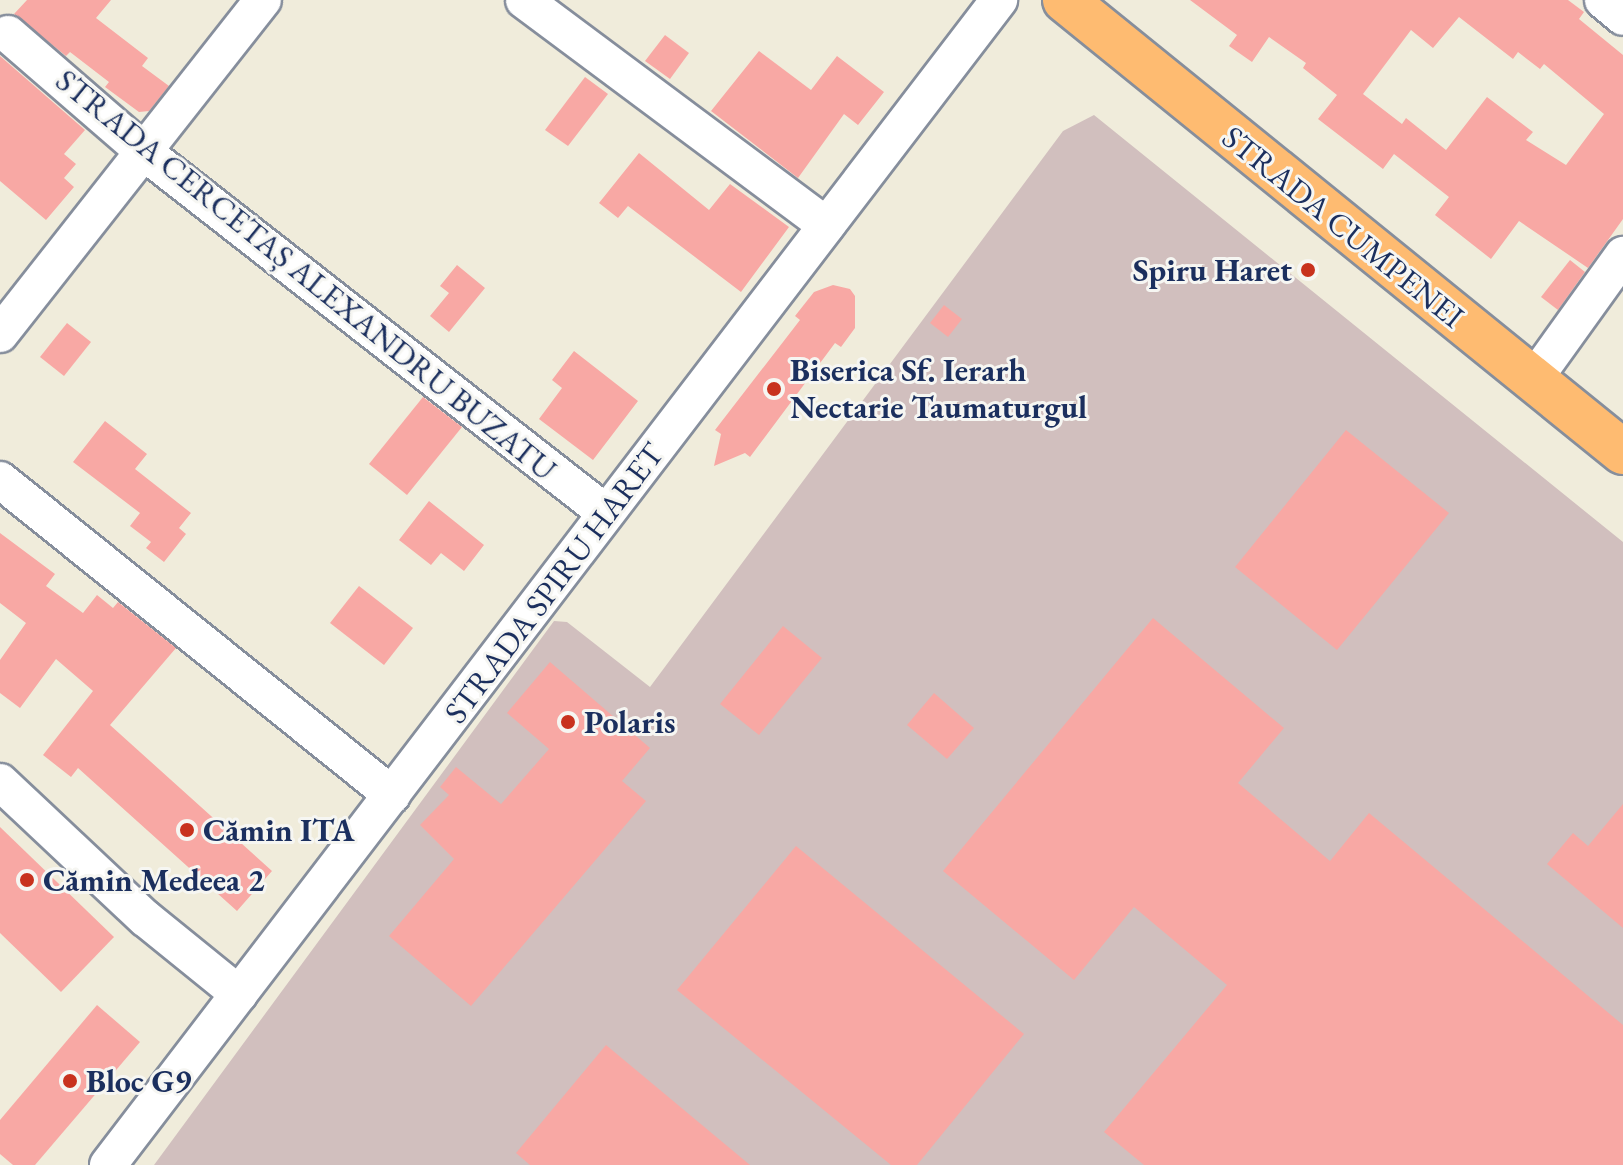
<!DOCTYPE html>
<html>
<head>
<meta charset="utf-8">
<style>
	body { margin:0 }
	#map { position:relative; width:1623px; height:1165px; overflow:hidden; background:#f0ecdb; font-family:"EB Garamond",serif }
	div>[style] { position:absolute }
	.industrial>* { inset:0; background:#d1bfbe }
	.building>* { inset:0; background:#f8a8a4 }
	.roads { filter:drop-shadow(2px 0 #868e9c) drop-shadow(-2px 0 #868e9c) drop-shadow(0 2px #868e9c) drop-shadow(0 -2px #868e9c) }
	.minor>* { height:36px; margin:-18px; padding:0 18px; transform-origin:18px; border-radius:18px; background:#fff }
	.major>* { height:44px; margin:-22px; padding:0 22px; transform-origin:22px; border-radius:22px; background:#febb71 }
	.dots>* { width:22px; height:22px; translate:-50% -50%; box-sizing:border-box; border:4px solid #f6f6f2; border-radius:50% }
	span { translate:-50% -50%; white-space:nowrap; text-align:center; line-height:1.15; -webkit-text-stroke:6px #f6f6f2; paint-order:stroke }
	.street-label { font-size:32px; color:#1b2f5e }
	.poi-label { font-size:32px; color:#1b2f5e; font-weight:700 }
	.right { translate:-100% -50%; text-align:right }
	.left { translate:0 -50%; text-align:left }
</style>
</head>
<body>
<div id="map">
	<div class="industrial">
		<i style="clip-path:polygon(1094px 115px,1623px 542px,1623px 1165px,154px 1165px,554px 621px,567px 622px,650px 687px,1063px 131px)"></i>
	</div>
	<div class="building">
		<i style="clip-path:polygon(27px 0,111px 0,96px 18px,148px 58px,142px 66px,169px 86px,149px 111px,139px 112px,105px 87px,109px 82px,70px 52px,66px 56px,14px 14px)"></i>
		<i style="clip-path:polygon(evenodd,1190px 0,1568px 0,1584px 12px,1579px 19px,1623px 55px,1623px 219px,1588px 268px,1519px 221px,1491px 259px,1435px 215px,1449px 197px,1394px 154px,1383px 169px,1318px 119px,1337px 95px,1303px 68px,1306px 63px,1269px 37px,1252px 62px,1229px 46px,1237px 35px,1190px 0,1459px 17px,1513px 59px,1518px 52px,1540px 69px,1544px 64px,1604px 114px,1566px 165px,1526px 140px,1533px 132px,1487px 97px,1446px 150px,1406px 118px,1402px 124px,1363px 94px,1411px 30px,1433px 48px,1459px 17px)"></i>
		<i style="clip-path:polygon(665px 35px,689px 53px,670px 79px,645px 61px)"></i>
		<i style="clip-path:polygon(759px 51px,811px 90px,837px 56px,884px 92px,858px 125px,844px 114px,798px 178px,711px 111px)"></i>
		<i style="clip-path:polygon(0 56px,85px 130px,64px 154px,76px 164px,64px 178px,74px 187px,46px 220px,0 181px)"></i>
		<i style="clip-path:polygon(585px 77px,608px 94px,568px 146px,545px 130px)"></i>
		<i style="clip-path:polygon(639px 153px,709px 210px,730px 184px,789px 227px,741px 292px,628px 206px,618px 218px,599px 203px)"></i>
		<i style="clip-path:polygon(1570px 260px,1585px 272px,1558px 310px,1541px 297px)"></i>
		<i style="clip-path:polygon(457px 265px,485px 288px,449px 332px,430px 316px,449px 293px,440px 286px)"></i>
		<i style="clip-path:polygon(833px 285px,850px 289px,855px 296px,855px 328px,841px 347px,835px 343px,750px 457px,745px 453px,714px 466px,721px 434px,715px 430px,800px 320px,795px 316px,814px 292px)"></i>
		<i style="clip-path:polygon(944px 305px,962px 319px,948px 337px,930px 323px)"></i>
		<i style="clip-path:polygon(67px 323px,91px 342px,64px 376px,40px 357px)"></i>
		<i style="clip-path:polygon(574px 351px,638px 401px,593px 460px,539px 419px,562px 388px,552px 380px)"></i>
		<i style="clip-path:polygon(423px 397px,462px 427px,407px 495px,369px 464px)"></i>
		<i style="clip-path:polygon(105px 421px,147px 454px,135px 469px,191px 513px,179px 528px,186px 534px,164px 562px,146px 548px,151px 542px,130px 526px,140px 513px,73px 462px)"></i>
		<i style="clip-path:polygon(1346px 430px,1449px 513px,1337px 650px,1235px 567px)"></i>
		<i style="clip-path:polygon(429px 501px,484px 545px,464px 571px,441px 553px,431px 565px,399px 540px)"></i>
		<i style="clip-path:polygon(0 533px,55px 574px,46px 586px,83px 613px,97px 595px,113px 608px,118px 602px,176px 648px,110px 725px,272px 871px,237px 911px,78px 768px,71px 777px,43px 755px,93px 691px,56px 659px,20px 708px,0 693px,0 660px,26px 623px,0 603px)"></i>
		<i style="clip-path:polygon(359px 586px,413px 628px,384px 665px,330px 623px)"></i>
		<i style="clip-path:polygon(1153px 618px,1284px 728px,1238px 783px,1330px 861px,1369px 813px,1623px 1025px,1623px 1165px,1144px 1165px,1104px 1132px,1227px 985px,1134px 907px,1074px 980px,943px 871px)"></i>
		<i style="clip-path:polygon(783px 626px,822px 658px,759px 735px,720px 704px)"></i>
		<i style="clip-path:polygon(550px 662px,650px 748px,622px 781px,646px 801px,471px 1006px,389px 936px,454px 859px,420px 825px,449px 795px,440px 787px,456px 767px,501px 804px,549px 749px,507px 713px)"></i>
		<i style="clip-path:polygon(934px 693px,974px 728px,947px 759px,907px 725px)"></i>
		<i style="clip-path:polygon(1623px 804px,1623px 928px,1547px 864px,1573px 833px,1588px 846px)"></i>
		<i style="clip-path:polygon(0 827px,114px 937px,61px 992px,0 933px)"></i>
		<i style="clip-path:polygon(796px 846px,1024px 1034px,917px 1165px,891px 1165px,677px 990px)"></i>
		<i style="clip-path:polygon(97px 1005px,140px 1042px,35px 1165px,13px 1165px,0 1154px,0 1120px)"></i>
		<i style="clip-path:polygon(606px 1045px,750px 1165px,530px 1165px,516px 1153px)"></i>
	</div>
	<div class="roads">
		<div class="minor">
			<i style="left:524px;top:0;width:377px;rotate:36.7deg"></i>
			<i style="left:1603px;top:0;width:26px;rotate:40deg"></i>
			<i style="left:8px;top:34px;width:180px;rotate:40.9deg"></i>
			<i style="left:144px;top:152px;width:586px;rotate:38deg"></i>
			<i style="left:0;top:334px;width:425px;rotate:-51.8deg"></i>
			<i style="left:1534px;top:379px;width:153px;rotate:-54.3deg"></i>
			<i style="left:0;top:480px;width:503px;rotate:38.78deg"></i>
			<i style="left:0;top:782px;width:199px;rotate:43.2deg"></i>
			<i style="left:145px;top:918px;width:121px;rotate:39deg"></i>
			<i style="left:108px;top:1165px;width:1467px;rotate:-52.59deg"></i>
		</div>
		<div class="major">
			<i style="left:1065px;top:0;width:718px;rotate:39.01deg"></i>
		</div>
	</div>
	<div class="dots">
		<i style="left:1308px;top:270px;background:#c8321e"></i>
		<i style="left:774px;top:389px;background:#c8321e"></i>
		<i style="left:568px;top:722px;background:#c8321e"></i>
		<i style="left:187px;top:830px;background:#c8321e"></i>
		<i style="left:27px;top:880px;background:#c8321e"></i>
		<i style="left:70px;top:1081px;background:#c8321e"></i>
	</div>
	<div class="street-label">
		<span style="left:1343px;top:227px;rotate:39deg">STRADA CUMPENEI</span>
		<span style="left:306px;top:275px;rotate:39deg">STRADA CERCETAȘ ALEXANDRU BUZATU</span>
		<span style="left:554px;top:583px;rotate:-53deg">STRADA SPIRU HARET</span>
	</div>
	<div class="poi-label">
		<span class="right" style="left:1292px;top:270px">Spiru Haret</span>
		<span class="left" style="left:790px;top:389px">Biserica Sf. Ierarh<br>Nectarie Taumaturgul</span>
		<span class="left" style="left:584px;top:722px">Polaris</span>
		<span class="left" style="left:203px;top:830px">Cămin ITA</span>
		<span class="left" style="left:43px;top:880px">Cămin Medeea 2</span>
		<span class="left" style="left:86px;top:1081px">Bloc G9</span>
	</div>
</div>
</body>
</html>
